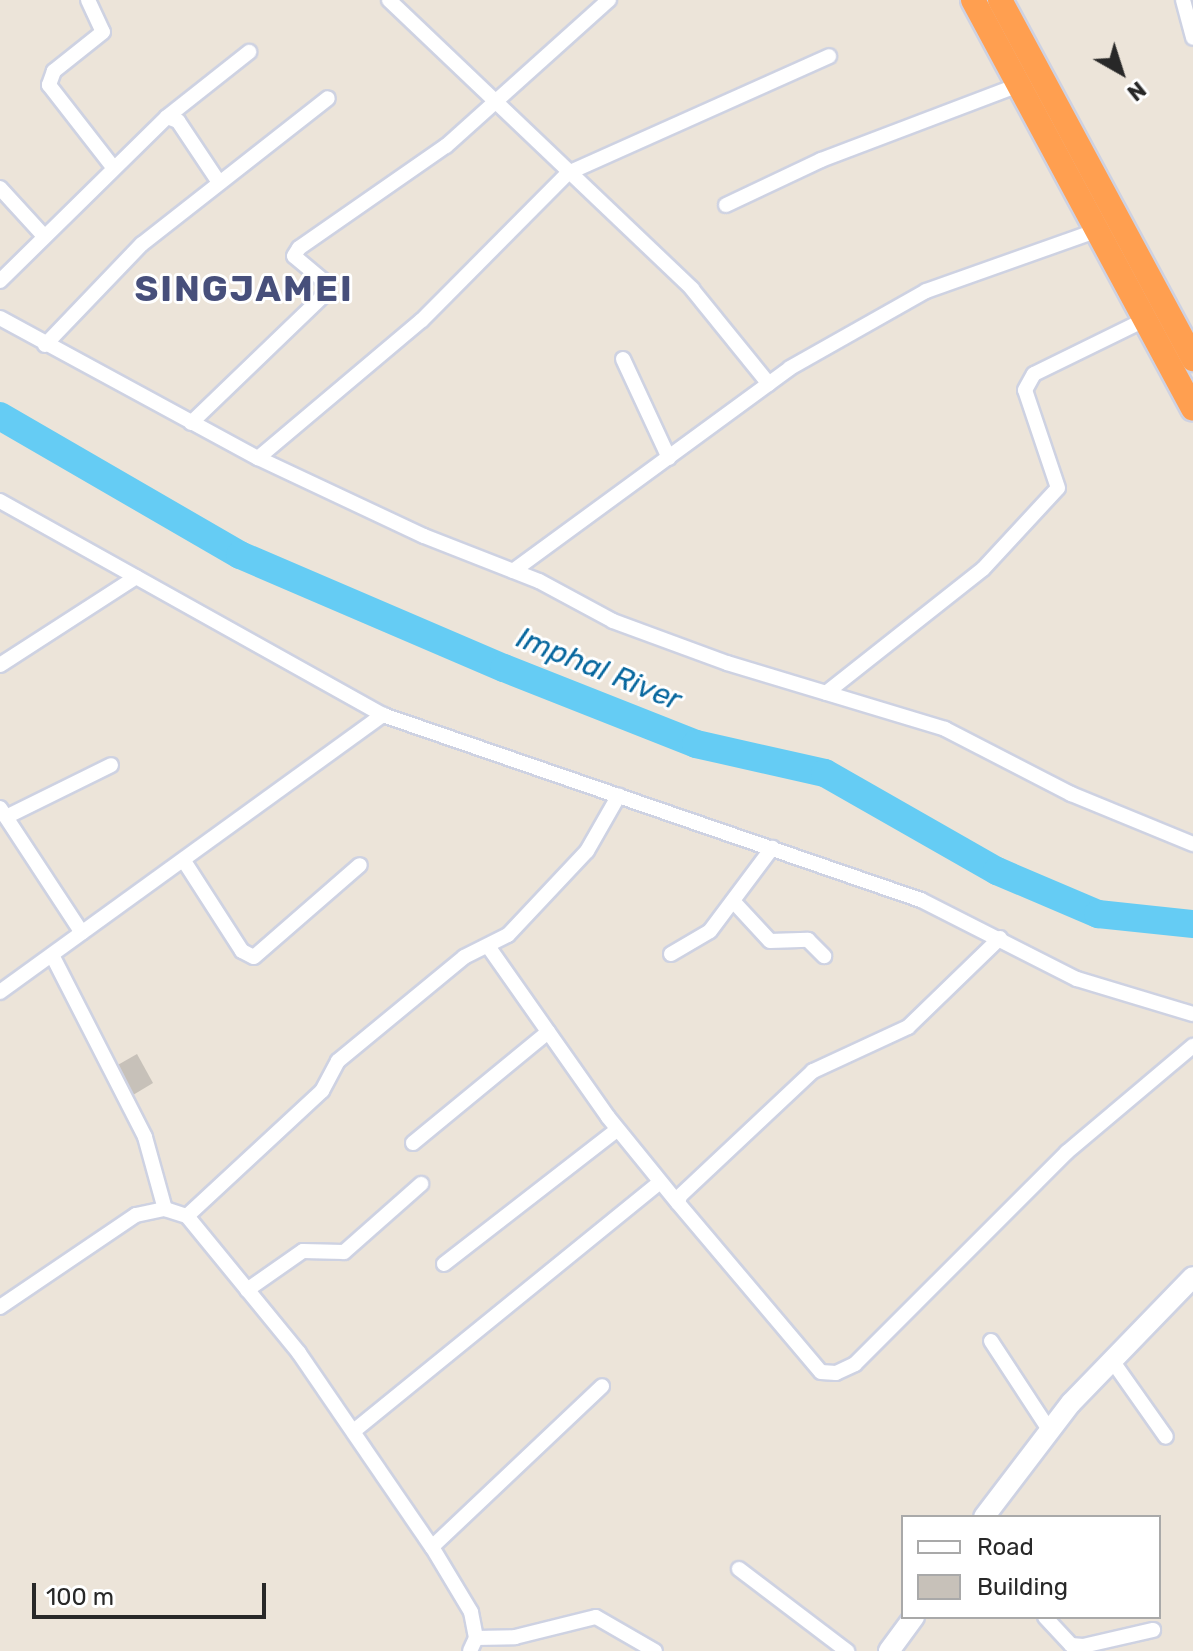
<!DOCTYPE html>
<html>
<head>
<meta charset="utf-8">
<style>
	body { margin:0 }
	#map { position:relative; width:1193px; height:1651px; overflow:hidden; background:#ece4d9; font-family:Rubik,sans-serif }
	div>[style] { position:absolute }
	.river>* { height:28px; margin:-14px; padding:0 14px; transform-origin:14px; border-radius:14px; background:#65ccf4 }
	.building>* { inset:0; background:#c7c1b9 }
	.roads { filter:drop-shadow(2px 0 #ced2e2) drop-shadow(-2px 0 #ced2e2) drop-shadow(0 2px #ced2e2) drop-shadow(0 -2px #ced2e2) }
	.street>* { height:14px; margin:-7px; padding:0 7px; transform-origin:7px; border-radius:7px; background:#fff }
	.secondary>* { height:20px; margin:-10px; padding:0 10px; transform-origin:10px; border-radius:10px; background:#fff }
	.highway>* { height:24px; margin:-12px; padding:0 12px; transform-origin:12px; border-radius:12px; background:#ff9f50 }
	span { translate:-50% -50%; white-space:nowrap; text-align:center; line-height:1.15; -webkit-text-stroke:6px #fff; paint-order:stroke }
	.water-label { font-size:30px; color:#07679e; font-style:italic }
	.district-label { font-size:36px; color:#474f7b; font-weight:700; letter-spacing:2px }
	.legend { position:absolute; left:901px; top:1515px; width:260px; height:104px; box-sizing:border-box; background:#fff; border:2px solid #a9a9a9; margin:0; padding:10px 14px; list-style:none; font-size:24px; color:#282828 }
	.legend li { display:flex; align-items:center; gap:16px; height:40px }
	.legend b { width:40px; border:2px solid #a9a9a9 }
	.north { position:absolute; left:1081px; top:32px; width:80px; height:80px; -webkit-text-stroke:6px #fff; paint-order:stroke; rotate:141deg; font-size:22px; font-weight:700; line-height:32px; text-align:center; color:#282828 }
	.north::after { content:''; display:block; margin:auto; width:28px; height:36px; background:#282828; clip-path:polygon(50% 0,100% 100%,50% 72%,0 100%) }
	.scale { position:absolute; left:32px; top:1583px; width:234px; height:36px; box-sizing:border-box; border:4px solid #282828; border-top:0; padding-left:10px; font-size:24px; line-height:28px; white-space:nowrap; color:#282828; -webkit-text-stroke:6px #fff; paint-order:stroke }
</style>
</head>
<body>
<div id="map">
	<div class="river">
		<i style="left:0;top:416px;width:277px;rotate:30.1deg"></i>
		<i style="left:240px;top:555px;width:287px;rotate:23.2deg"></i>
		<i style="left:504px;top:668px;width:206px;rotate:21.6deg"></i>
		<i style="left:696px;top:744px;width:132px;rotate:12.7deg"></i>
		<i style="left:825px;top:773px;width:198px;rotate:29.7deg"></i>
		<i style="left:997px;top:871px;width:110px;rotate:23.1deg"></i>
		<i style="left:1098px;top:914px;width:96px;rotate:6deg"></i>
	</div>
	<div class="building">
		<i style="clip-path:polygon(137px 1054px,153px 1083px,133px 1095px,116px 1066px)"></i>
	</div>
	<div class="roads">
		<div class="street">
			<i style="left:88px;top:0;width:35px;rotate:65deg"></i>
			<i style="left:103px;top:32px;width:63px;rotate:141.5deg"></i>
			<i style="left:54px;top:71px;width:15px;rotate:110deg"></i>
			<i style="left:49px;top:85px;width:103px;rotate:52.1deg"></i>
			<i style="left:389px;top:0;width:419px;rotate:43.6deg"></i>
			<i style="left:692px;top:289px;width:122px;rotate:51deg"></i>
			<i style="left:1183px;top:0;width:39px;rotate:75deg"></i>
			<i style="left:167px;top:117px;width:105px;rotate:-38.4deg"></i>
			<i style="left:0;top:188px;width:65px;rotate:47.5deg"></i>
			<i style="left:726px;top:205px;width:105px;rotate:-25.3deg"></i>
			<i style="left:821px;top:160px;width:211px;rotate:-20.8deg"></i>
			<i style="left:0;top:281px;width:234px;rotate:-44.5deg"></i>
			<i style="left:167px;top:117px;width:12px;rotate:20deg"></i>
			<i style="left:178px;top:121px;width:72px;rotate:56.3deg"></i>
			<i style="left:0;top:318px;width:294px;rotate:28.5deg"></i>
			<i style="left:258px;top:458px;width:183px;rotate:25.2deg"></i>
			<i style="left:424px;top:536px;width:123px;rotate:21.4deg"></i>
			<i style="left:539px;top:581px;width:84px;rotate:28.4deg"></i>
			<i style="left:613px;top:621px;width:121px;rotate:20.2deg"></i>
			<i style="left:727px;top:663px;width:228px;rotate:16.8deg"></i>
			<i style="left:945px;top:729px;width:142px;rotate:27.3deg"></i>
			<i style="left:1071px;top:794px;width:132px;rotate:22.3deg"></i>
			<i style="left:45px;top:345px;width:140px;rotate:-46.2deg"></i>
			<i style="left:142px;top:244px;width:236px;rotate:-38.1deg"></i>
			<i style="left:623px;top:359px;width:109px;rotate:65.1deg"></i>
			<i style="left:191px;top:423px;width:185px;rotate:-43.9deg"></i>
			<i style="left:324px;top:295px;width:13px;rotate:-86deg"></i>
			<i style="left:325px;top:282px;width:40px;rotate:-140deg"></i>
			<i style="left:294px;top:256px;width:9px;rotate:-58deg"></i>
			<i style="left:299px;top:248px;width:179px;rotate:-34.8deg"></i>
			<i style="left:446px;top:146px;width:219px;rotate:-41.9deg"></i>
			<i style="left:258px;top:458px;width:214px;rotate:-40.1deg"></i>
			<i style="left:422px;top:320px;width:207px;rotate:-45.2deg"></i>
			<i style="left:568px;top:173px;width:286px;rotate:-24.1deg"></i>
			<i style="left:0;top:501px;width:439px;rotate:29.2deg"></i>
			<i style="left:383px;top:715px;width:569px;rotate:18.98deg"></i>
			<i style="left:921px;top:900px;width:175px;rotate:26.9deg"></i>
			<i style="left:1077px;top:979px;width:121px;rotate:16.8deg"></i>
			<i style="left:513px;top:571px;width:343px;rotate:-36.2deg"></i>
			<i style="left:790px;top:368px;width:156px;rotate:-29.5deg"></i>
			<i style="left:926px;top:291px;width:179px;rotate:-19.5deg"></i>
			<i style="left:0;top:665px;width:162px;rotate:-32.9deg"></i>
			<i style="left:826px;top:693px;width:200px;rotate:-38.3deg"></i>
			<i style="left:983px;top:569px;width:110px;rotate:-47.2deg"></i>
			<i style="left:1058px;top:488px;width:103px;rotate:-108.6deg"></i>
			<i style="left:1025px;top:390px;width:18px;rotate:-61deg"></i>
			<i style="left:1034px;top:374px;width:123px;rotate:-26.1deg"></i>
			<i style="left:0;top:808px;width:149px;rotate:56.7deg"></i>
			<i style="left:6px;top:817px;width:117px;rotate:-26.3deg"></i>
			<i style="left:184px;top:861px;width:107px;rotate:57.2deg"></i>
			<i style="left:242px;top:951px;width:13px;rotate:27deg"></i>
			<i style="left:254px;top:957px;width:140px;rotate:-41deg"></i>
			<i style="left:733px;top:901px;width:54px;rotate:47.2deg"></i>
			<i style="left:770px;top:941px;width:38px;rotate:-2deg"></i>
			<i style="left:808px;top:940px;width:23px;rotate:45deg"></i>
			<i style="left:1000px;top:938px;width:128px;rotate:135.9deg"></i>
			<i style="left:908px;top:1027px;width:105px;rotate:155.1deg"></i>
			<i style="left:813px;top:1071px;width:183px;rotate:136.8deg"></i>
			<i style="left:680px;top:1196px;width:7px;rotate:106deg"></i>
			<i style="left:678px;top:1203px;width:221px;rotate:49.8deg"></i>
			<i style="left:821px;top:1372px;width:15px;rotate:4deg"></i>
			<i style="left:836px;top:1373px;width:21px;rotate:-25deg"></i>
			<i style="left:855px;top:1364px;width:300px;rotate:-45deg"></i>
			<i style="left:1067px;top:1152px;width:165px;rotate:-40.1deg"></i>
			<i style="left:490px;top:949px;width:205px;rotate:54.9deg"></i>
			<i style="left:608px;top:1117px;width:111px;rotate:50.9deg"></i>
			<i style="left:671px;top:954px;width:45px;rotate:-30.5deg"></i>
			<i style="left:710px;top:931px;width:104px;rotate:-53.2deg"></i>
			<i style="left:52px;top:955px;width:204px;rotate:62.9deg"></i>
			<i style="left:145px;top:1137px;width:75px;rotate:74.5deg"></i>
			<i style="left:0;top:992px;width:473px;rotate:-35.9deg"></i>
			<i style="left:413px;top:1143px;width:175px;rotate:-39.4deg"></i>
			<i style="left:187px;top:1216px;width:184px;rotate:-42.8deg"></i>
			<i style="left:322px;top:1091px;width:34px;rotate:-62deg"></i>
			<i style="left:338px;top:1061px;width:163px;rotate:-39.5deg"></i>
			<i style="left:464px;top:957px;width:49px;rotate:-26.6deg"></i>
			<i style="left:508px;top:935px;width:115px;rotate:-46.8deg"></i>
			<i style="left:587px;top:851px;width:64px;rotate:-60.3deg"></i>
			<i style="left:444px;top:1264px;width:219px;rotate:-37.8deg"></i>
			<i style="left:247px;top:1290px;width:68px;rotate:-34.9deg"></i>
			<i style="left:303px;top:1251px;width:41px;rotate:1.4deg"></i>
			<i style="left:344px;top:1252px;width:103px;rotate:-41.4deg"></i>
			<i style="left:0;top:1307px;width:164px;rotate:-34.1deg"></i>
			<i style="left:136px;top:1215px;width:30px;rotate:-12deg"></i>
			<i style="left:165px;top:1209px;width:23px;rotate:18deg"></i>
			<i style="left:187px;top:1216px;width:177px;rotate:50.7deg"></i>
			<i style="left:299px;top:1353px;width:235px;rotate:55.6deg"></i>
			<i style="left:432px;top:1547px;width:76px;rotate:59deg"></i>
			<i style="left:471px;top:1612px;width:26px;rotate:79deg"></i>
			<i style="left:476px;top:1638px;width:14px;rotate:115deg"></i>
			<i style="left:991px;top:1341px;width:108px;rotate:56.8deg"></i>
			<i style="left:1111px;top:1359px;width:95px;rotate:54.8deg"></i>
			<i style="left:355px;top:1430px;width:393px;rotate:-39.1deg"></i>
			<i style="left:432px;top:1547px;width:234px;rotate:-43.4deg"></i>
			<i style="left:739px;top:1569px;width:136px;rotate:37.2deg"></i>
			<i style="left:1045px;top:1617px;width:38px;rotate:47deg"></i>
			<i style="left:1071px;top:1645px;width:12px;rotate:5deg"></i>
			<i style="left:1083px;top:1646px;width:72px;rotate:-12.9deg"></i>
			<i style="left:476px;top:1638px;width:39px;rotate:-1deg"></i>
			<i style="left:515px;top:1637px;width:83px;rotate:-13.9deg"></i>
			<i style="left:596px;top:1617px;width:68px;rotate:30deg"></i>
		</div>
		<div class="secondary">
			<i style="left:984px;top:1517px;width:143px;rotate:-52.7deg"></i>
			<i style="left:1071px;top:1403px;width:175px;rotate:-45.9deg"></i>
			<i style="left:889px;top:1651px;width:42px;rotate:-53.7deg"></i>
		</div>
		<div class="highway">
			<i style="left:973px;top:0;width:464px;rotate:61.7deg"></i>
			<i style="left:1000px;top:0;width:408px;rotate:61.7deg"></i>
		</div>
	</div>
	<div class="water-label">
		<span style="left:599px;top:669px;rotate:22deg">Imphal River</span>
	</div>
	<div class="district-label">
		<span style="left:244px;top:289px">SINGJAMEI</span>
	</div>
	<ul class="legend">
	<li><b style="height:10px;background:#fff"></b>Road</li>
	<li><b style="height:22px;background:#c7c1b9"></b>Building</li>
	</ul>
	<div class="north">N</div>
	<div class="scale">100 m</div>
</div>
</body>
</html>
